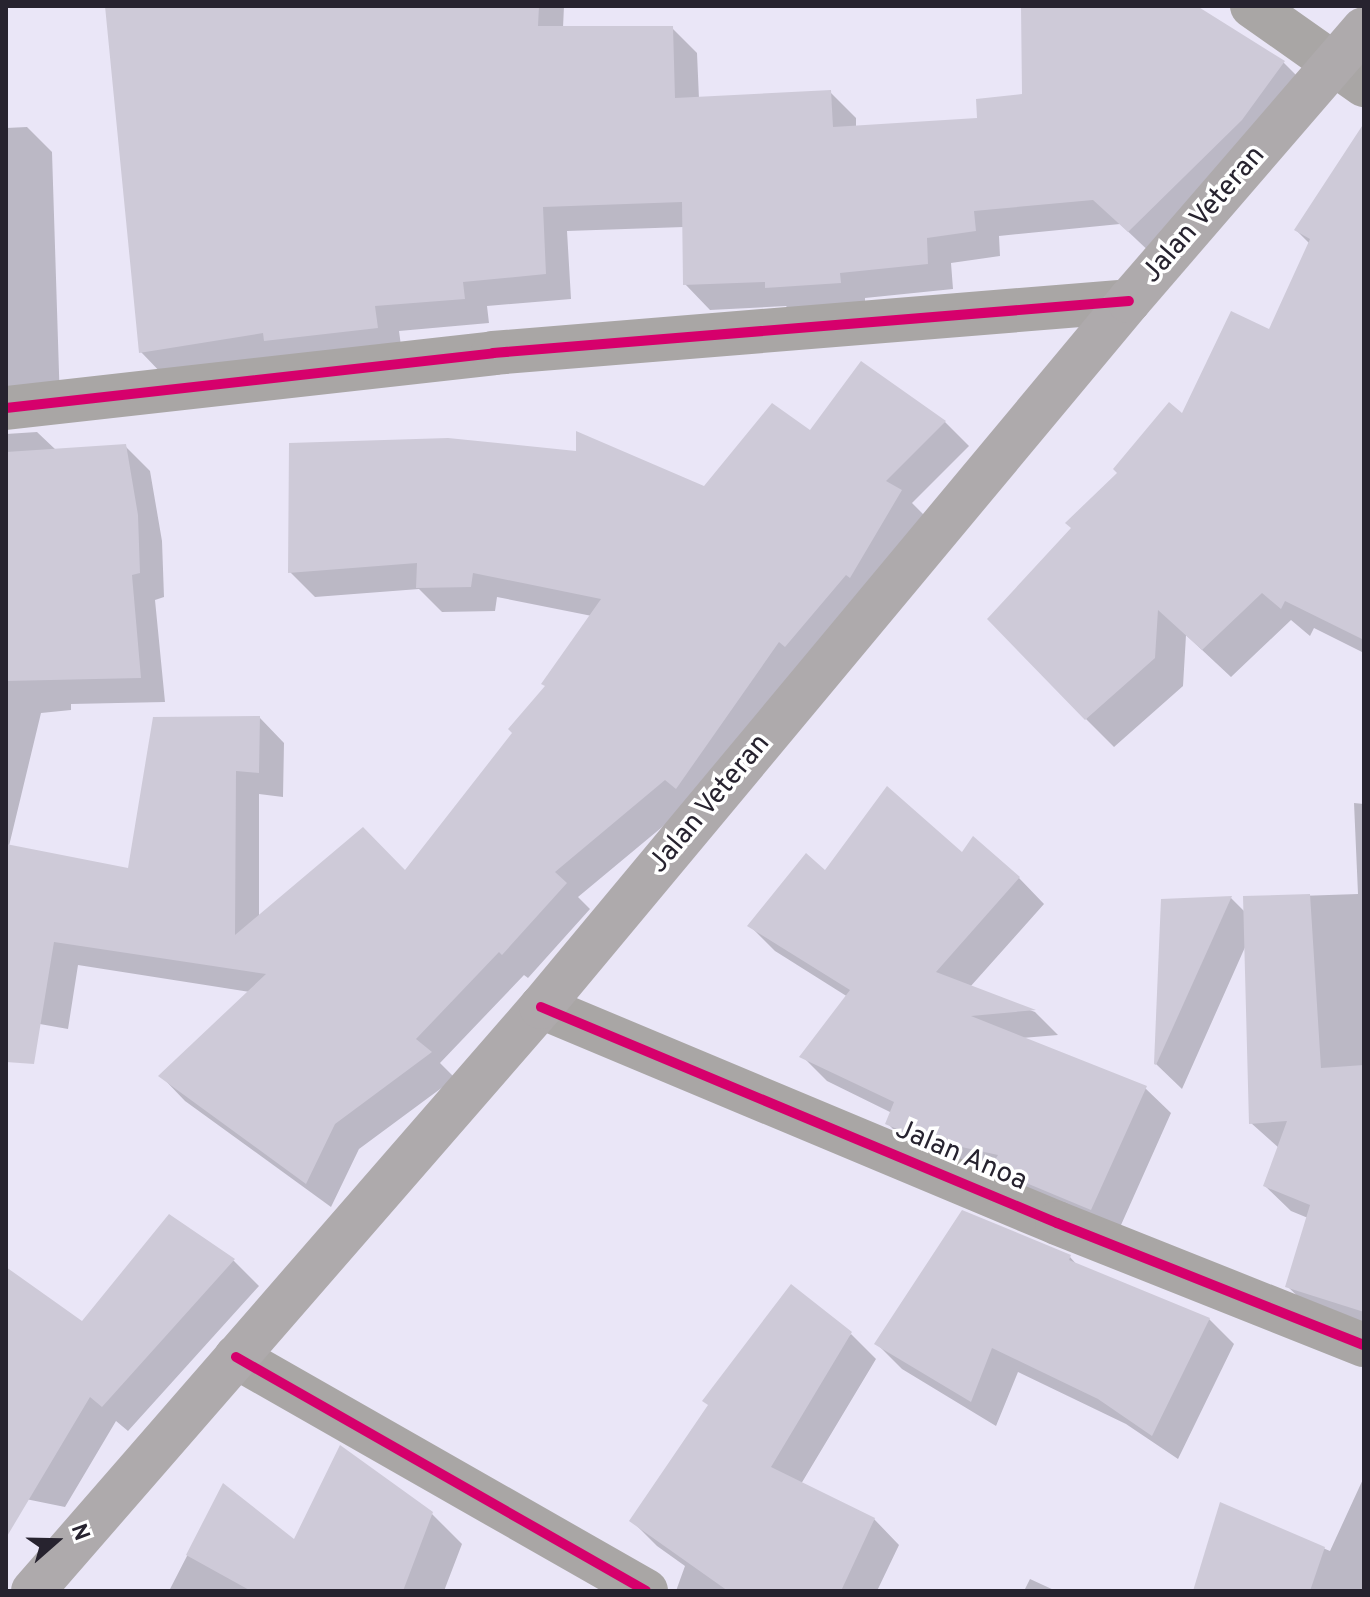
<!DOCTYPE html>
<html>
<head>
<meta charset="utf-8">
<style>
	body { margin:0 }
	#map { position:relative; width:1370px; height:1597px; overflow:hidden; background:#eae6f7; font-family:Overpass,sans-serif }
	div>[style] { position:absolute }
	.shadow>* { inset:0; background:#0003 }
	.building>* { inset:0; background:#cecad8 }
	.minor>* { height:44px; margin:-22px; padding:0 22px; transform-origin:22px; border-radius:22px; background:#a9a6a5 }
	.major>* { height:44px; margin:-22px; padding:0 22px; transform-origin:22px; border-radius:22px; background:#aeaaac }
	.cycleway>* { height:10px; margin:-5px; padding:0 5px; transform-origin:5px; border-radius:5px; background:#d6006c }
	span { translate:-50% -50%; white-space:nowrap; text-align:center; line-height:1.15; -webkit-text-stroke:7px #fff; paint-order:stroke }
	.street-label { font-size:28px; color:#27232f }
	.frame { position:absolute; inset:0; border:8px solid #27232f; pointer-events:none }
	.north { position:absolute; left:16px; top:1501px; width:80px; height:80px; -webkit-text-stroke:6px #fff; paint-order:stroke; rotate:70deg; font-size:22px; font-weight:700; line-height:32px; text-align:center; color:#27232f }
	.north::after { content:''; display:block; margin:auto; width:28px; height:36px; background:#27232f; clip-path:polygon(50% 0,100% 100%,50% 72%,0 100%) }
</style>
</head>
<body>
<div id="map">
	<div class="shadow">
		<i style="clip-path:polygon(107px 6px,564px 6px,563px 28px,672px 28px,697px 53px,699px 99px,830px 92px,856px 118px,856px 128px,979px 120px,1024px 96px,1023px 6px,1193px 6px,1283px 62px,1308px 87px,1154px 256px,1120px 224px,999px 236px,1000px 256px,951px 263px,953px 289px,865px 298px,865px 307px,792px 313px,786px 306px,710px 310px,685px 284px,684px 227px,567px 231px,571px 299px,487px 306px,489px 323px,399px 331px,402px 353px,166px 378px,141px 352px)"></i>
		<i style="clip-path:polygon(27px 127px,52px 152px,60px 404px,7px 424px,6px 430px,6px 128px)"></i>
		<i style="clip-path:polygon(1364px 172px,1364px 653px,1314px 628px,1310px 636px,1291px 620px,1231px 677px,1186px 635px,1183px 686px,1114px 747px,1086px 719px,1183px 416px,1270px 331px,1310px 244px,1296px 230px)"></i>
		<i style="clip-path:polygon(945px 422px,969px 446px,912px 503px,926px 517px,691px 803px,578px 897px,590px 909px,528px 978px,524px 975px,440px 1063px,455px 1078px,359px 1149px,331px 1207px,185px 1101px,161px 1076px,250px 992px,78px 965px,68px 1029px,6px 1018px,6px 434px,37px 432px,56px 450px,125px 446px,150px 471px,162px 541px,164px 597px,155px 600px,165px 702px,71px 704px,71px 710px,41px 713px,9px 846px,130px 870px,260px 718px,284px 743px,283px 797px,259px 794px,259px 917px,405px 872px,514px 733px,592px 616px,497px 597px,495px 611px,442px 612px,419px 589px,315px 597px,290px 572px,704px 488px,810px 433px)"></i>
		<i style="clip-path:polygon(1354px 803px,1364px 804px,1364px 1328px,1313px 1311px,1287px 1286px,1308px 1218px,1291px 1211px,1265px 1186px,1279px 1148px,1251px 1123px,1246px 945px,1182px 1089px,1156px 1064px,1162px 900px,1231px 898px,1246px 913px,1245px 898px,1358px 894px)"></i>
		<i style="clip-path:polygon(962px 854px,1019px 878px,1044px 904px,970px 987px,1035px 1012px,1058px 1035px,1022px 1038px,1145px 1088px,1171px 1113px,1117px 1234px,1017px 1193px,998px 1173px,943px 1161px,913px 1149px,887px 1123px,892px 1113px,827px 1081px,802px 1056px,848px 997px,775px 951px,750px 926px,826px 872px)"></i>
		<i style="clip-path:polygon(169px 1217px,234px 1261px,259px 1286px,128px 1431px,116px 1421px,65px 1507px,6px 1495px,6px 1275px,83px 1324px)"></i>
		<i style="clip-path:polygon(1070px 1257px,1078px 1266px,1209px 1319px,1234px 1344px,1178px 1459px,1126px 1424px,1018px 1372px,996px 1426px,902px 1369px,877px 1344px)"></i>
		<i style="clip-path:polygon(851px 1334px,876px 1359px,801px 1484px,874px 1519px,899px 1545px,877px 1591px,676px 1591px,685px 1566px,657px 1546px,632px 1521px)"></i>
		<i style="clip-path:polygon(1364px 1477px,1364px 1591px,1205px 1591px,1221px 1505px,1330px 1551px)"></i>
		<i style="clip-path:polygon(223px 1486px,294px 1543px,432px 1514px,462px 1544px,444px 1591px,169px 1591px)"></i>
		<i style="clip-path:polygon(1030px 1579px,1056px 1591px,1024px 1591px)"></i>
	</div>
	<div class="building">
		<i style="clip-path:polygon(105px 6px,539px 6px,538px 26px,673px 26px,675px 98px,831px 90px,833px 127px,977px 118px,976px 99px,1022px 94px,1021px 6px,1197px 6px,1285px 61px,1242px 120px,1128px 232px,1093px 200px,974px 211px,976px 231px,927px 238px,928px 264px,840px 273px,841px 283px,765px 288px,765px 282px,683px 285px,682px 202px,543px 207px,546px 274px,463px 282px,465px 299px,375px 306px,378px 328px,264px 341px,263px 333px,139px 353px)"></i>
		<i style="clip-path:polygon(1364px 123px,1364px 640px,1285px 601px,1281px 609px,1262px 593px,1202px 650px,1158px 610px,1155px 658px,1085px 720px,987px 619px,1071px 528px,1065px 523px,1117px 473px,1113px 469px,1169px 402px,1182px 413px,1231px 311px,1269px 329px,1310px 239px,1294px 230px)"></i>
		<i style="clip-path:polygon(861px 361px,946px 421px,886px 481px,902px 490px,850px 578px,846px 575px,785px 647px,779px 642px,676px 789px,665px 780px,555px 872px,567px 883px,502px 955px,499px 952px,416px 1039px,432px 1052px,335px 1124px,306px 1184px,158px 1076px,266px 974px,54px 942px,34px 1064px,6px 1062px,6px 844px,128px 868px,153px 717px,260px 716px,259px 773px,236px 771px,235px 935px,363px 827px,405px 870px,512px 733px,508px 729px,545px 686px,541px 684px,601px 599px,473px 573px,471px 587px,416px 588px,417px 563px,288px 573px,289px 443px,448px 438px,576px 451px,576px 431px,704px 486px,772px 403px,810px 430px)"></i>
		<i style="clip-path:polygon(126px 444px,138px 515px,140px 573px,132px 575px,141px 678px,6px 681px,6px 452px)"></i>
		<i style="clip-path:polygon(887px 786px,962px 852px,973px 836px,1020px 877px,936px 972px,1036px 1010px,971px 1016px,1147px 1086px,1091px 1210px,990px 1168px,998px 1155px,916px 1137px,885px 1124px,894px 1102px,799px 1057px,850px 990px,747px 926px,806px 853px,825px 870px)"></i>
		<i style="clip-path:polygon(1310px 894px,1321px 1068px,1364px 1065px,1364px 1312px,1285px 1287px,1310px 1205px,1263px 1186px,1287px 1121px,1249px 1124px,1243px 896px)"></i>
		<i style="clip-path:polygon(1232px 896px,1156px 1065px,1154px 1064px,1161px 899px)"></i>
		<i style="clip-path:polygon(962px 1210px,1071px 1255px,1069px 1260px,1210px 1318px,1152px 1436px,1098px 1399px,992px 1348px,971px 1402px,874px 1344px)"></i>
		<i style="clip-path:polygon(169px 1214px,235px 1259px,102px 1407px,90px 1397px,6px 1538px,6px 1267px,82px 1321px)"></i>
		<i style="clip-path:polygon(791px 1284px,852px 1332px,771px 1467px,875px 1518px,841px 1591px,728px 1591px,629px 1521px,708px 1405px,702px 1401px)"></i>
		<i style="clip-path:polygon(340px 1445px,433px 1512px,403px 1591px,251px 1591px,186px 1555px,223px 1483px,294px 1539px)"></i>
		<i style="clip-path:polygon(1220px 1502px,1325px 1547px,1310px 1591px,1193px 1591px)"></i>
	</div>
	<div class="minor">
		<i style="left:1252px;top:6px;width:137px;rotate:35.2deg"></i>
		<i style="left:6px;top:408px;width:490px;rotate:-6.4deg"></i>
		<i style="left:493px;top:353px;width:638px;rotate:-4.67deg"></i>
		<i style="left:541px;top:1007px;width:559px;rotate:22.71deg"></i>
		<i style="left:1057px;top:1223px;width:330px;rotate:21.7deg"></i>
		<i style="left:236px;top:1357px;width:472px;rotate:29.7deg"></i>
	</div>
	<div class="major">
		<i style="left:33px;top:1591px;width:774px;rotate:-48.98deg"></i>
		<i style="left:541px;top:1007px;width:919px;rotate:-50.21deg"></i>
		<i style="left:1129px;top:301px;width:359px;rotate:-49.2deg"></i>
	</div>
	<div class="cycleway">
		<i style="left:6px;top:408px;width:490px;rotate:-6.4deg"></i>
		<i style="left:493px;top:353px;width:638px;rotate:-4.67deg"></i>
		<i style="left:541px;top:1007px;width:559px;rotate:22.71deg"></i>
		<i style="left:1057px;top:1223px;width:330px;rotate:21.7deg"></i>
		<i style="left:236px;top:1357px;width:472px;rotate:29.7deg"></i>
	</div>
	<div class="street-label">
		<span style="left:1204px;top:215px;rotate:-49deg">Jalan Veteran</span>
		<span style="left:710px;top:804px;rotate:-50deg">Jalan Veteran</span>
		<span style="left:961px;top:1156px;rotate:23deg">Jalan Anoa</span>
	</div>
	<div class="frame"></div>
	<div class="north">N</div>
</div>
</body>
</html>
